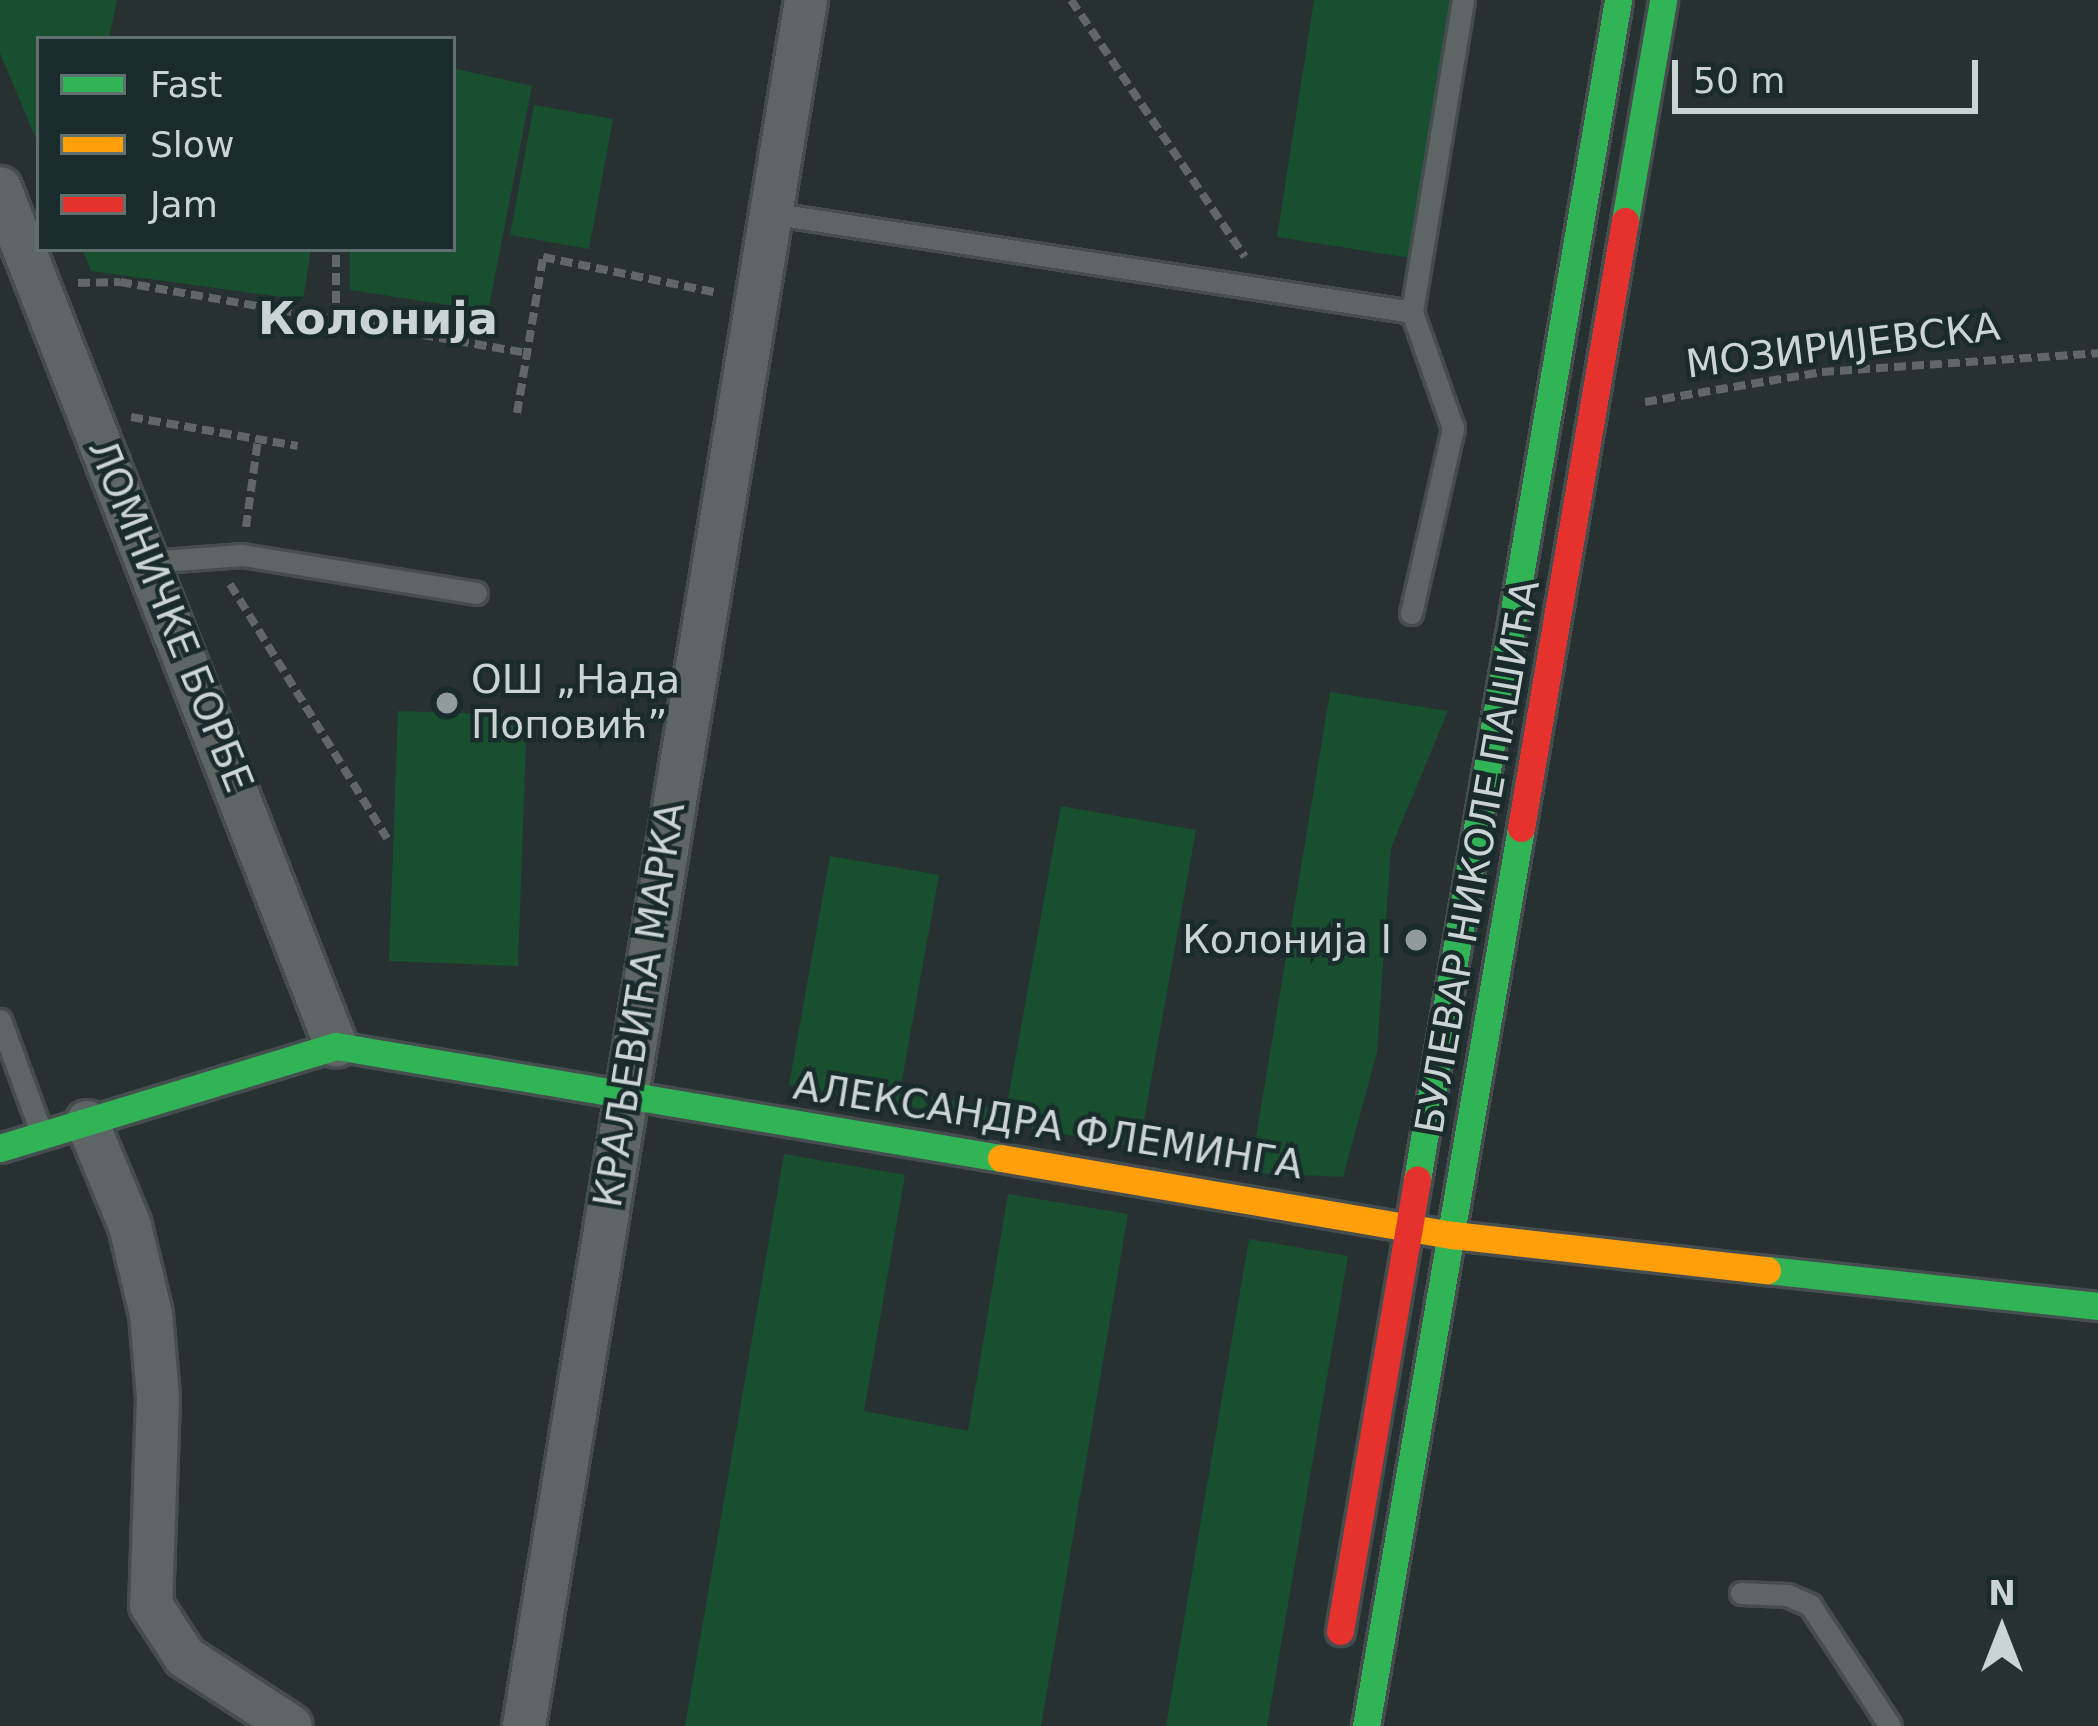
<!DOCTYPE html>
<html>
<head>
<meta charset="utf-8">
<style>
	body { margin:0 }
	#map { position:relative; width:2098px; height:1726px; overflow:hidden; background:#273132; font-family:"DejaVu Sans",sans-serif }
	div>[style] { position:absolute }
	.green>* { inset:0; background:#184f2e }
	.path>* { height:8px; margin-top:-4px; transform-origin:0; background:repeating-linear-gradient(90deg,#616768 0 12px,transparent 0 18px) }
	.roads { filter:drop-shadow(3px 0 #454d4e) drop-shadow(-3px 0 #454d4e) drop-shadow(0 3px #454d4e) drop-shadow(0 -3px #454d4e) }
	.lane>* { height:21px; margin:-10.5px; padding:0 10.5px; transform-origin:10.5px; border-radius:10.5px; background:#5e6565 }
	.street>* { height:42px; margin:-21px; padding:0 21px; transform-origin:21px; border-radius:21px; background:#5e6565 }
	.fast>* { height:27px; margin:-13.5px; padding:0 13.5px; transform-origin:13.5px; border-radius:13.5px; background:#30b455 }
	.slow>* { height:27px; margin:-13.5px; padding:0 13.5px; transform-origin:13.5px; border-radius:13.5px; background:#ff9f0a }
	.jam>* { height:27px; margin:-13.5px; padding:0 13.5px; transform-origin:13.5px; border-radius:13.5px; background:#e5322d }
	.dots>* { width:33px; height:33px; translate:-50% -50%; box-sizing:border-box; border:6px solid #1a2b2c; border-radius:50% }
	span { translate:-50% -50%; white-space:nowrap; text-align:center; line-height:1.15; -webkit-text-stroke:9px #1a2b2c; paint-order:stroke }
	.street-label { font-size:39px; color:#cad4d5 }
	.poi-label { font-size:39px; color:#cad4d5 }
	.left { translate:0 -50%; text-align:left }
	.right { translate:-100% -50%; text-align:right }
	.quarter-label { font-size:45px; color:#cad4d5; font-weight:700 }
	.legend { position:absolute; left:36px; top:36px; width:420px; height:216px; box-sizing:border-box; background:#1a2b2c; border:3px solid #606f70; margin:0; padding:15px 21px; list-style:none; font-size:36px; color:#cad4d5 }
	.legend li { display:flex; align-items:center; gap:24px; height:60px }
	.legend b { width:60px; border:3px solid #606f70 }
	.north { position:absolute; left:1942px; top:1570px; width:120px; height:120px; -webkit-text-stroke:9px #1a2b2c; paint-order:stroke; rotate:0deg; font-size:33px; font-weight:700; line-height:48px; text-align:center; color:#cad4d5 }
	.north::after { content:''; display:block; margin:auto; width:42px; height:54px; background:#cad4d5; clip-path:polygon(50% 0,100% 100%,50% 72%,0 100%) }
	.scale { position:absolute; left:1672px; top:60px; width:306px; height:54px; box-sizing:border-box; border:6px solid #cad4d5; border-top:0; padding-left:15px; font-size:36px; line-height:42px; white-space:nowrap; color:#cad4d5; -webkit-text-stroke:9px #1a2b2c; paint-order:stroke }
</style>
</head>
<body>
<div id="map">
	<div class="green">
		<i style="clip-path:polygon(0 0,117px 0,109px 39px,39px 39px,39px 146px,0 53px)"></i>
		<i style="clip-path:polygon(1314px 0,1458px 0,1417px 259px,1277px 237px)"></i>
		<i style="clip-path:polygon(453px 68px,532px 86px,488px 311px,350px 290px,350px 249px,453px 249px)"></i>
		<i style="clip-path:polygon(534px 105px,613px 119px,589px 249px,510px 235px)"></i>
		<i style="clip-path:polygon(82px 249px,311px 249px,303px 300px,91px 271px)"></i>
		<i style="clip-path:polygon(1330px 692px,1448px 711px,1391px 848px,1377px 1052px,1343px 1177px,1250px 1173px)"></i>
		<i style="clip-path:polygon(398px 711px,527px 715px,518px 966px,389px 961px)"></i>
		<i style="clip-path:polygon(1061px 806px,1196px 830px,1139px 1148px,789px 1085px,830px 856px,939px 875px,900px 1091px,1006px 1110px)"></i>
		<i style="clip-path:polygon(784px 1154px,905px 1175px,864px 1411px,968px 1431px,1008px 1194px,1128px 1214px,1041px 1726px,685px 1726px)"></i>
		<i style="clip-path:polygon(1249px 1239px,1348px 1256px,1267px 1726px,1166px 1726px)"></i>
	</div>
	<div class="path">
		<i style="left:1071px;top:0;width:310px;rotate:55.9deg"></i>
		<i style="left:78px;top:283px;width:42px;rotate:-1.4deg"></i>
		<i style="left:120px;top:282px;width:414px;rotate:9.9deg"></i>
		<i style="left:336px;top:321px;width:72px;rotate:-90deg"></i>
		<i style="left:1645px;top:402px;width:180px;rotate:-9.6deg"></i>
		<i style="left:1822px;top:372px;width:277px;rotate:-3.9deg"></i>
		<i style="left:517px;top:413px;width:158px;rotate:-80.5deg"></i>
		<i style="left:543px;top:257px;width:179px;rotate:11.6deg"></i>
		<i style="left:131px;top:417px;width:169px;rotate:9.9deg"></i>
		<i style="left:246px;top:527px;width:89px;rotate:-82.2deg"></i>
		<i style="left:230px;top:584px;width:299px;rotate:58.3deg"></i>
	</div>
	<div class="roads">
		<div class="lane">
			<i style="left:769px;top:213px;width:651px;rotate:8.75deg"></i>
			<i style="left:149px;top:562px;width:93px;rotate:-4.3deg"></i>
			<i style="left:242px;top:555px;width:237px;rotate:9.2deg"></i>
			<i style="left:1411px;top:613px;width:190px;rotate:-77.2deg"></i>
			<i style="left:1453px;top:428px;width:123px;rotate:-109.5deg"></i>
			<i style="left:1412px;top:312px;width:316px;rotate:-80.7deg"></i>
			<i style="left:0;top:1020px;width:119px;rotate:69.9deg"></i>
			<i style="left:1741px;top:1593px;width:46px;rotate:2.5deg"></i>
			<i style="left:1787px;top:1595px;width:25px;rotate:23deg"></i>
			<i style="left:1810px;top:1605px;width:145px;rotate:56.5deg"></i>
		</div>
		<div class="street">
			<i style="left:0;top:188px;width:921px;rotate:68.61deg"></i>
			<i style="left:87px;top:1122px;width:113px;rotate:67.5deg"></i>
			<i style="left:130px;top:1226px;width:90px;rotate:76.6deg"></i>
			<i style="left:151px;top:1314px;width:84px;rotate:85.2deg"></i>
			<i style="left:158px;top:1398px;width:207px;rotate:91.9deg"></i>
			<i style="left:151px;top:1605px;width:62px;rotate:56.8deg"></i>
			<i style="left:185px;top:1657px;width:126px;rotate:33.1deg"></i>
			<i style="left:524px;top:1726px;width:1749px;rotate:-80.72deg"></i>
		</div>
		<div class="fast">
			<i style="left:1625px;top:221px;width:224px;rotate:-80.2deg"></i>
			<i style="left:0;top:1148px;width:351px;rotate:-16.9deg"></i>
			<i style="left:336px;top:1046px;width:674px;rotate:9.56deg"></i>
			<i style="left:1417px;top:1180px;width:1197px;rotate:-80.33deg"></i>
			<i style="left:1767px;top:1270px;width:333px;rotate:6.2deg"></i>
			<i style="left:1366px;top:1726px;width:911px;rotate:-80.21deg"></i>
		</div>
		<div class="slow">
			<i style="left:1001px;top:1158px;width:459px;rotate:9.7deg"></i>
			<i style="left:1453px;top:1235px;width:316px;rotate:6.4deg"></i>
		</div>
		<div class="jam">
			<i style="left:1521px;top:828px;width:616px;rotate:-80.28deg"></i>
			<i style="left:1340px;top:1631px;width:458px;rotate:-80.3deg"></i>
		</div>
	</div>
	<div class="dots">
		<i style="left:447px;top:703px;background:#919b9c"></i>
		<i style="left:1416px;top:940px;background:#919b9c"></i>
	</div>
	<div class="street-label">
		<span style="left:1843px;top:346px;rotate:-7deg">МОЗИРИЈЕВСКА</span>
		<span style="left:170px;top:616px;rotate:68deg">ЛОМНИЧКЕ БОРБЕ</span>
		<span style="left:1478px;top:857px;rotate:-80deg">БУЛЕВАР НИКОЛЕ ПАШИЋА</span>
		<span style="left:640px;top:1005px;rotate:-81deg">КРАЉЕВИЋА МАРКА</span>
		<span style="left:1048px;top:1126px;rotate:9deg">АЛЕКСАНДРА ФЛЕМИНГА</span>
	</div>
	<div class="poi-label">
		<span class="left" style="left:471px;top:703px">ОШ „Нада<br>Поповић”</span>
		<span class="right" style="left:1392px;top:940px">Колонија I</span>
	</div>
	<div class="quarter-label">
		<span style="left:378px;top:319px">Колонија</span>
	</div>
	<ul class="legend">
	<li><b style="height:15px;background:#30b455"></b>Fast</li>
	<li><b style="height:15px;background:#ff9f0a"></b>Slow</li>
	<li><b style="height:15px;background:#e5322d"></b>Jam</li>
	</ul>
	<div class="north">N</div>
	<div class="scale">50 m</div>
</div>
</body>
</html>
